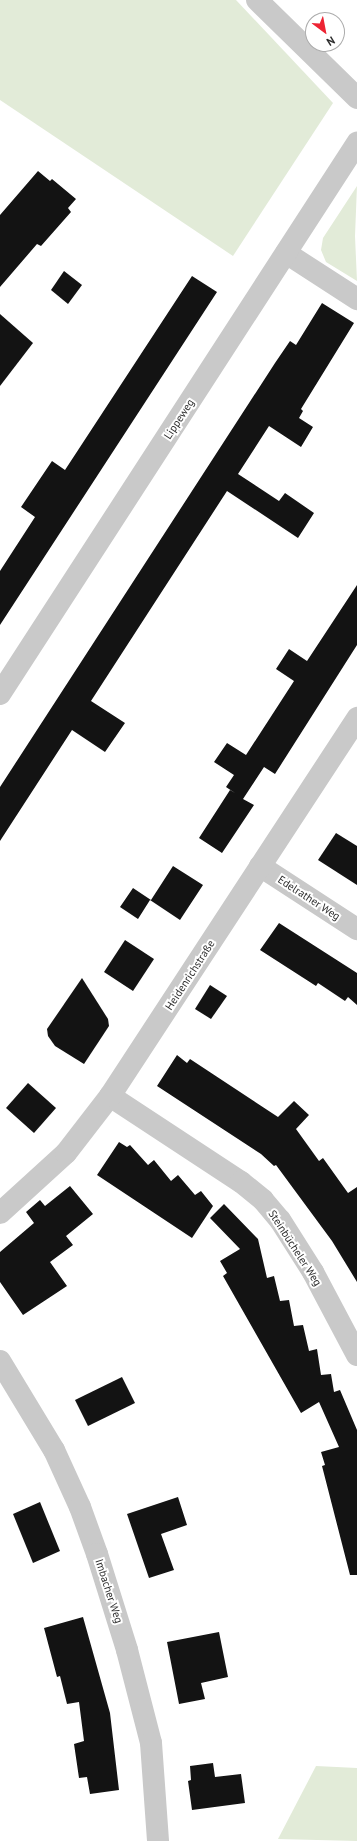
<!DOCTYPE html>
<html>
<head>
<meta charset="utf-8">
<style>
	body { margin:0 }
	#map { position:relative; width:357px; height:1841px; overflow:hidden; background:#fff; font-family:"PT Sans",sans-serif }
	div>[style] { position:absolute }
	.green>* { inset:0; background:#e2ebd8 }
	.building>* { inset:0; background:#131313 }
	.street>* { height:22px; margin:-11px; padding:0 11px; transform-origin:11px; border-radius:11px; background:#c9c9c9 }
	span { translate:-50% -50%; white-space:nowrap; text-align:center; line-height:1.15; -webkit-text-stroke:4px #fff; paint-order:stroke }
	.street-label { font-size:11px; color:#2c2c2c }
	.north { position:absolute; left:305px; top:12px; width:40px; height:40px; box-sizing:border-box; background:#fff; border:1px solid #ababab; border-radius:50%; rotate:148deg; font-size:11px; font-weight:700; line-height:16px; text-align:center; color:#2c2c2c }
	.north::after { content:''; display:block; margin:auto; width:14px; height:18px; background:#ed2433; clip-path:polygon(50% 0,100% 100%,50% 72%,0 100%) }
</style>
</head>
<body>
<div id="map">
	<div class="green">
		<i style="clip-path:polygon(0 0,236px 0,333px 103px,233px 256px,0 100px)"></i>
		<i style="clip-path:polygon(357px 186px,355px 236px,357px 281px,326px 262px,321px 250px,323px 238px)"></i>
		<i style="clip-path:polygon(316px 1766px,357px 1768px,357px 1841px,278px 1839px)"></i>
	</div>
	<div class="building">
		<i style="clip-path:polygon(38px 171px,50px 181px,52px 179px,76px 199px,68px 208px,71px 212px,41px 246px,37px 244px,0 287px,0 215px)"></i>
		<i style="clip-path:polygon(64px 271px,82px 285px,68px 304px,51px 290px)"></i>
		<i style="clip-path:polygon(192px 276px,217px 292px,0 625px,0 571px,35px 517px,21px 507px,52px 461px,65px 470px)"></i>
		<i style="clip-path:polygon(322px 303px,354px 323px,301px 409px,303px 411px,299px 418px,313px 427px,301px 447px,269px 426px,238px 474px,279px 501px,285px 493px,314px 513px,298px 538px,227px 491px,91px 701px,125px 723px,105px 752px,72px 730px,0 841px,0 787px,275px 363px,290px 341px,296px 345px)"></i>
		<i style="clip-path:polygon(0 314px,33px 343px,0 386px)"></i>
		<i style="clip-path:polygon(357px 585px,357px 645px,275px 774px,264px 767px,243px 799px,254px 805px,222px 853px,199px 838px,230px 790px,235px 793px,226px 787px,234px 775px,214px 762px,227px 743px,246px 755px,294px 681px,276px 669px,289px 649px,307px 661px)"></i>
		<i style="clip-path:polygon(336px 833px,357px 846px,357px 885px,318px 860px)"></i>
		<i style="clip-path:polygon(173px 866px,203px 885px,180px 920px,150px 900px,138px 919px,120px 907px,133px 888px,151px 900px)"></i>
		<i style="clip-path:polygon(279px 923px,357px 973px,357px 1005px,348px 997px,345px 1001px,318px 983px,316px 986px,260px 950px)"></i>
		<i style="clip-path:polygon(125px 940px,154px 959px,133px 991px,104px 972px)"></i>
		<i style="clip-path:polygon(82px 978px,108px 1019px,109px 1026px,84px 1064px,55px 1046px,48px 1036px,47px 1029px)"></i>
		<i style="clip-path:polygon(210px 985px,227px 996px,211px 1019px,195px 1009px)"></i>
		<i style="clip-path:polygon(177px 1055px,187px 1063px,190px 1059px,278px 1117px,294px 1101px,309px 1115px,296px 1129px,319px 1161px,323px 1158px,348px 1193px,357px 1187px,357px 1282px,332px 1241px,276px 1165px,274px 1166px,261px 1154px,157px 1086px)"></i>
		<i style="clip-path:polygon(28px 1083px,56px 1108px,34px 1133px,6px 1108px)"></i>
		<i style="clip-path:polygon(119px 1142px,127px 1147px,130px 1145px,148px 1165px,154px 1160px,171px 1181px,178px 1175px,195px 1195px,201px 1191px,213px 1206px,192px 1238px,97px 1175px)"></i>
		<i style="clip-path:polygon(70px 1186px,93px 1214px,66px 1236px,73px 1245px,50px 1262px,67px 1286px,23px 1315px,0 1282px,0 1252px,34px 1223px,26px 1212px,40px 1200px,45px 1206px)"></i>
		<i style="clip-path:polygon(224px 1204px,258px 1239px,267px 1278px,274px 1276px,280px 1301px,289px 1300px,294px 1326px,303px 1325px,309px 1351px,317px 1349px,321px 1375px,331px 1374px,334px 1392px,340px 1390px,357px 1430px,357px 1575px,350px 1575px,322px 1466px,325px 1465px,321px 1452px,339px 1447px,319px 1402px,301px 1413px,223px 1276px,227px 1273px,220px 1261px,240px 1249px,210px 1218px)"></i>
		<i style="clip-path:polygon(122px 1377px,135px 1403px,88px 1426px,75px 1400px)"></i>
		<i style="clip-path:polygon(178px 1497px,187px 1525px,161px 1534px,174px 1570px,149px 1578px,127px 1514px)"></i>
		<i style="clip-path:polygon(40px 1502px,60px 1551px,33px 1563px,13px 1514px)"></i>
		<i style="clip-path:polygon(83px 1617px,110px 1713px,119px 1790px,90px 1794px,87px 1777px,79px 1778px,74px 1744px,84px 1741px,79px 1702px,67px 1704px,60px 1676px,57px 1677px,44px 1628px)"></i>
		<i style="clip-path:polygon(219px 1632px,228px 1677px,201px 1683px,205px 1699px,179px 1704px,167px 1642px)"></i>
		<i style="clip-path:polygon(213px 1763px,215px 1777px,241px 1774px,245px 1803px,192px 1810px,188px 1781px,191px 1780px,190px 1766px)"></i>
	</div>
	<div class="street">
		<i style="left:257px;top:0;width:140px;rotate:44.4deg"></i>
		<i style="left:286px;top:253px;width:85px;rotate:32.9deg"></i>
		<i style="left:0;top:694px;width:657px;rotate:-57.06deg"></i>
		<i style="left:260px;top:866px;width:116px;rotate:33deg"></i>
		<i style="left:110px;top:1096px;width:157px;rotate:33.3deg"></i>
		<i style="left:241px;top:1182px;width:28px;rotate:39deg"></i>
		<i style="left:263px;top:1200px;width:26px;rotate:50deg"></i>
		<i style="left:280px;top:1220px;width:62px;rotate:57.6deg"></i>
		<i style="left:313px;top:1272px;width:94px;rotate:62.1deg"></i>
		<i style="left:0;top:1213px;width:89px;rotate:-42.3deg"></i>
		<i style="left:66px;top:1153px;width:72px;rotate:-52.3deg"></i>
		<i style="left:110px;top:1096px;width:452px;rotate:-56.8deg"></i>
		<i style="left:0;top:1361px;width:104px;rotate:58.8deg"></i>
		<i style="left:54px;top:1450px;width:63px;rotate:65.5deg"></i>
		<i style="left:80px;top:1507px;width:50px;rotate:70.1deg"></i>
		<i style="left:97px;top:1554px;width:101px;rotate:72.6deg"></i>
		<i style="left:127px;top:1650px;width:96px;rotate:75.5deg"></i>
		<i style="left:151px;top:1743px;width:98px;rotate:85.9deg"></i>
	</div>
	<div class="street-label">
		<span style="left:179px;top:419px;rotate:-57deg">Lippeweg</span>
		<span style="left:309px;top:898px;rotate:33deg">Edelrather Weg</span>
		<span style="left:190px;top:975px;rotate:-57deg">Heidenrichstraße</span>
		<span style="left:295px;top:1248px;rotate:57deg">Steinbücheler Weg</span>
		<span style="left:109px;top:1591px;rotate:72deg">Imbacher Weg</span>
	</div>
	<div class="north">N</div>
</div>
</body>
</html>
